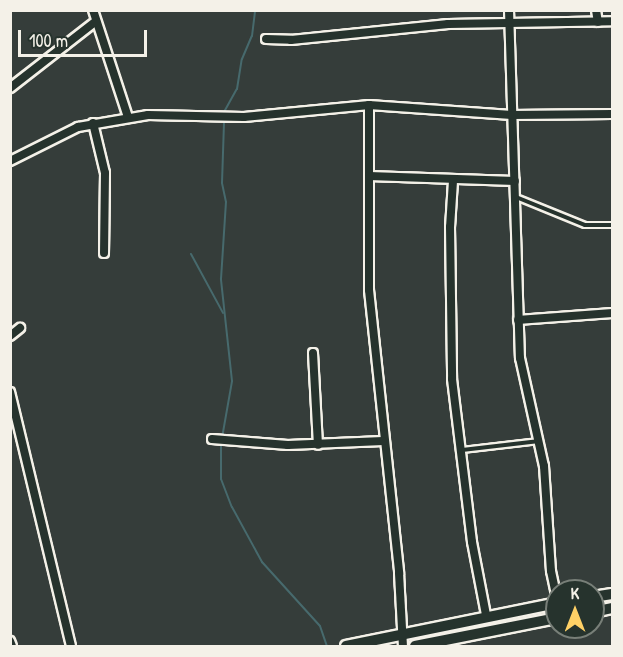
<!DOCTYPE html>
<html>
<head>
<meta charset="utf-8">
<style>
	body { margin:0 }
	#map { position:relative; width:623px; height:657px; overflow:hidden; background:#353d3a; font-family:"Patrick Hand",sans-serif }
	div>[style] { position:absolute }
	.stream>* { height:2px; margin:-1px; padding:0 1px; transform-origin:1px; border-radius:1px; background:#476a6d }
	.roads { filter:drop-shadow(2px 0 #f4f1e8) drop-shadow(-2px 0 #f4f1e8) drop-shadow(0 2px #f4f1e8) drop-shadow(0 -2px #f4f1e8) }
	.lane>* { height:4px; margin:-2px; padding:0 2px; transform-origin:2px; border-radius:2px; background:#26332d }
	.street>* { height:8px; margin:-4px; padding:0 4px; transform-origin:4px; border-radius:4px; background:#26332d }
	.secondary>* { height:10px; margin:-5px; padding:0 5px; transform-origin:5px; border-radius:5px; background:#26332d }
	span { translate:-50% -50%; white-space:nowrap; text-align:center; line-height:1.15; -webkit-text-stroke:6px #26332d; paint-order:stroke }
	.frame { position:absolute; inset:0; border:12px solid #f4f1e8; pointer-events:none }
	.north { position:absolute; left:545px; top:579px; width:60px; height:60px; box-sizing:border-box; background:#26332d; border:2px solid #787f78; border-radius:50%; rotate:0deg; font-size:16px; font-weight:700; line-height:24px; text-align:center; color:#f4f1e8 }
	.north::after { content:''; display:block; margin:auto; width:21px; height:27px; background:#ffd166; clip-path:polygon(50% 0,100% 100%,50% 72%,0 100%) }
	.scale { position:absolute; left:18px; top:30px; width:129px; height:27px; box-sizing:border-box; border:3px solid #f4f1e8; border-top:0; padding-left:8px; font-size:18px; line-height:21px; white-space:nowrap; color:#f4f1e8; -webkit-text-stroke:4px #26332d; paint-order:stroke }
</style>
</head>
<body>
<div id="map">
	<div class="stream">
		<i style="left:224px;top:112px;width:26px;rotate:-61deg"></i>
		<i style="left:237px;top:89px;width:30px;rotate:-81deg"></i>
		<i style="left:242px;top:59px;width:25px;rotate:-67deg"></i>
		<i style="left:252px;top:36px;width:26px;rotate:-83deg"></i>
		<i style="left:191px;top:254px;width:67px;rotate:61.5deg"></i>
		<i style="left:222px;top:438px;width:58px;rotate:-80deg"></i>
		<i style="left:232px;top:381px;width:103px;rotate:-96.2deg"></i>
		<i style="left:221px;top:279px;width:77px;rotate:-86.3deg"></i>
		<i style="left:226px;top:202px;width:19px;rotate:-102deg"></i>
		<i style="left:222px;top:183px;width:60px;rotate:-88.1deg"></i>
		<i style="left:221px;top:443px;width:36px;rotate:90deg"></i>
		<i style="left:221px;top:479px;width:30px;rotate:69deg"></i>
		<i style="left:232px;top:507px;width:63px;rotate:61.4deg"></i>
		<i style="left:262px;top:562px;width:86px;rotate:47.8deg"></i>
		<i style="left:320px;top:626px;width:21px;rotate:71deg"></i>
	</div>
	<div class="roads">
		<div class="lane">
			<i style="left:516px;top:197px;width:74px;rotate:22.1deg"></i>
			<i style="left:585px;top:225px;width:27px"></i>
			<i style="left:462px;top:450px;width:78px;rotate:-6.7deg"></i>
		</div>
		<div class="street">
			<i style="left:93px;top:10px;width:113px;rotate:71.9deg"></i>
			<i style="left:509px;top:10px;width:348px;rotate:88.2deg"></i>
			<i style="left:520px;top:358px;width:111px;rotate:77.5deg"></i>
			<i style="left:544px;top:466px;width:105px;rotate:86.2deg"></i>
			<i style="left:551px;top:571px;width:29px;rotate:78deg"></i>
			<i style="left:596px;top:10px;width:12px;rotate:81deg"></i>
			<i style="left:266px;top:39px;width:25px;rotate:2deg"></i>
			<i style="left:291px;top:40px;width:158px;rotate:-5.8deg"></i>
			<i style="left:448px;top:24px;width:164px;rotate:-1deg"></i>
			<i style="left:10px;top:88px;width:109px;rotate:-37.9deg"></i>
			<i style="left:369px;top:105px;width:185px;rotate:90deg"></i>
			<i style="left:369px;top:290px;width:285px;rotate:83.9deg"></i>
			<i style="left:399px;top:573px;width:73px;rotate:86.9deg"></i>
			<i style="left:93px;top:123px;width:51px;rotate:76.5deg"></i>
			<i style="left:105px;top:173px;width:80px;rotate:90.7deg"></i>
			<i style="left:10px;top:161px;width:76px;rotate:-26.6deg"></i>
			<i style="left:78px;top:127px;width:71px;rotate:-9.7deg"></i>
			<i style="left:148px;top:115px;width:96px;rotate:1.2deg"></i>
			<i style="left:244px;top:117px;width:126px;rotate:-5.5deg"></i>
			<i style="left:369px;top:105px;width:143px;rotate:4deg"></i>
			<i style="left:512px;top:115px;width:100px;rotate:-0.6deg"></i>
			<i style="left:369px;top:176px;width:146px;rotate:2deg"></i>
			<i style="left:453px;top:181px;width:46px;rotate:93.7deg"></i>
			<i style="left:450px;top:227px;width:152px;rotate:89.2deg"></i>
			<i style="left:452px;top:379px;width:164px;rotate:83deg"></i>
			<i style="left:472px;top:542px;width:74px;rotate:79.1deg"></i>
			<i style="left:518px;top:320px;width:94px;rotate:-4.3deg"></i>
			<i style="left:10px;top:336px;width:13px;rotate:-39deg"></i>
			<i style="left:313px;top:353px;width:92px;rotate:86.9deg"></i>
			<i style="left:10px;top:392px;width:261px;rotate:76.5deg"></i>
			<i style="left:212px;top:439px;width:76px;rotate:4.5deg"></i>
			<i style="left:288px;top:445px;width:95px;rotate:-2.4deg"></i>
			<i style="left:10px;top:641px;width:5px;rotate:68deg"></i>
		</div>
		<div class="secondary">
			<i style="left:593px;top:597px;width:19px;rotate:-9deg"></i>
			<i style="left:593px;top:612px;width:19px;rotate:-12deg"></i>
			<i style="left:346px;top:646px;width:215px;rotate:-11.5deg"></i>
			<i style="left:415px;top:646px;width:145px;rotate:-11.2deg"></i>
		</div>
	</div>
	<div class="frame"></div>
	<div class="north">K</div>
	<div class="scale">100 m</div>
</div>
</body>
</html>
